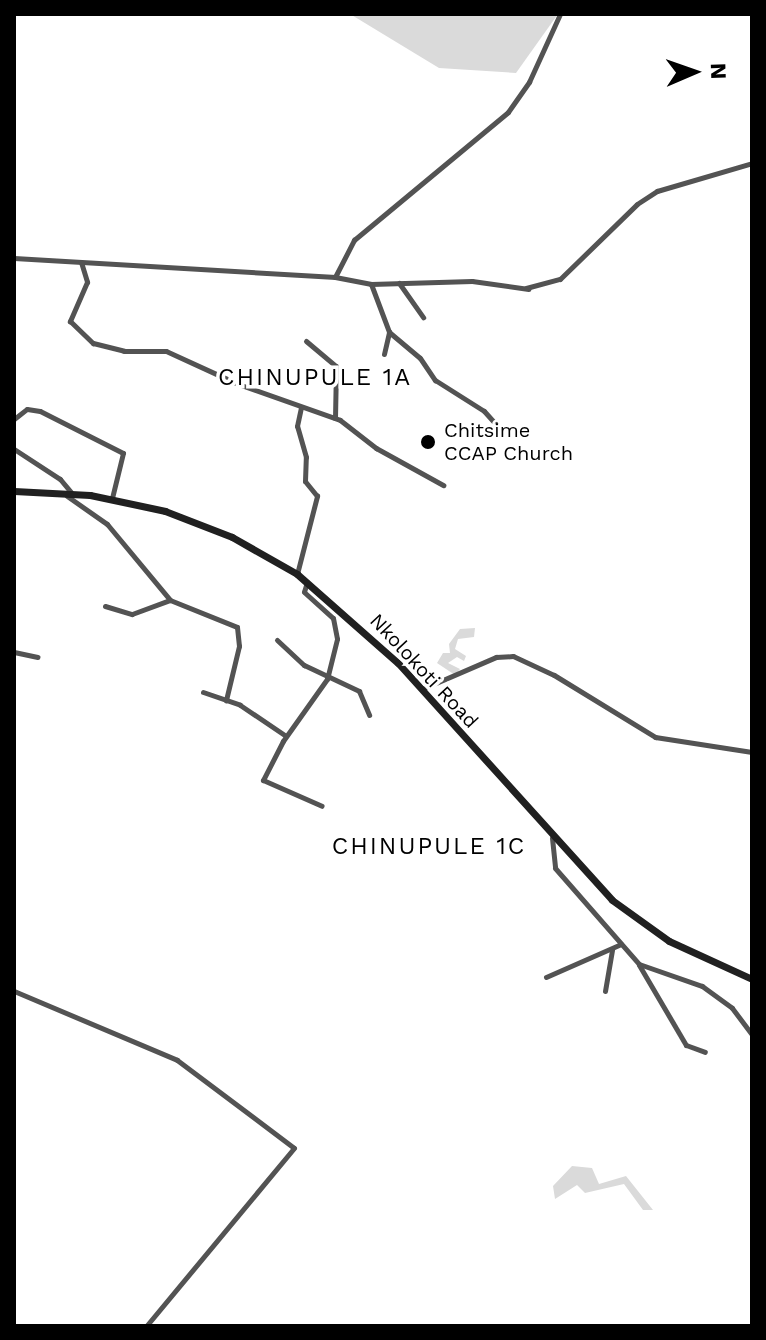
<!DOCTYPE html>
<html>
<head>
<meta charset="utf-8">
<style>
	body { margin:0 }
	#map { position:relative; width:766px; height:1340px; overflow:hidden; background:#fff; font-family:"Work Sans",sans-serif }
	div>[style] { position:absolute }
	.green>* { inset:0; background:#dadada }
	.street>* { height:5px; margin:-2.5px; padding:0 2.5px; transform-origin:2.5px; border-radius:2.5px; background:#535353 }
	.secondary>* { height:7px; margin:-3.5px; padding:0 3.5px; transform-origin:3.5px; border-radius:3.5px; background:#202020 }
	.dots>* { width:22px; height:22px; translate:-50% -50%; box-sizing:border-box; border:4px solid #fff; border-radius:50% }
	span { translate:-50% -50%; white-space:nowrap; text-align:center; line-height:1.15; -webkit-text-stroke:7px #fff; paint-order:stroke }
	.poi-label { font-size:20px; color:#000 }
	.left { translate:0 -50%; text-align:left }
	.street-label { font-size:20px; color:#000 }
	.quarter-label { font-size:24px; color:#000; letter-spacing:2px }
	.frame { position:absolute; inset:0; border:16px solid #000; pointer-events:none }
	.north { position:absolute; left:654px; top:32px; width:80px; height:80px; -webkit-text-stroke:6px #fff; paint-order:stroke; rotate:88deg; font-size:22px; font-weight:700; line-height:32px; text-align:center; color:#000 }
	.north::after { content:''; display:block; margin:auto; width:28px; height:36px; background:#000; clip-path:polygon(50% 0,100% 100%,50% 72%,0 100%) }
</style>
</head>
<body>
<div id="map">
	<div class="green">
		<i style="clip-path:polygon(350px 14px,558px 14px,516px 73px,439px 68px)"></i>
		<i style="clip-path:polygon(475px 628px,474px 637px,458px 639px,455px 649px,466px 656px,464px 661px,457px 657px,448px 663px,460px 669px,455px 675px,437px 663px,443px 653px,450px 653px,449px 644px,460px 629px)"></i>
		<i style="clip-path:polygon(572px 1166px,592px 1168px,599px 1184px,626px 1176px,653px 1210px,643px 1210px,624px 1184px,585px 1193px,577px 1185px,555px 1199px,553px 1186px)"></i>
	</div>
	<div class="street">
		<i style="left:14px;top:258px;width:322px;rotate:3.4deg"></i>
		<i style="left:335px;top:277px;width:42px;rotate:-62.8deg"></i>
		<i style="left:354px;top:240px;width:200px;rotate:-39.7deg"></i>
		<i style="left:508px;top:112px;width:37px;rotate:-55deg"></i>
		<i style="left:529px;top:82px;width:75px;rotate:-65.5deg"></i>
		<i style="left:81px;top:262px;width:21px;rotate:73deg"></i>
		<i style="left:87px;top:282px;width:43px;rotate:113.6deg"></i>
		<i style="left:70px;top:321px;width:32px;rotate:44deg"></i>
		<i style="left:93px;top:343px;width:32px;rotate:14deg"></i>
		<i style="left:124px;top:351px;width:42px"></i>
		<i style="left:166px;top:351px;width:79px;rotate:24.6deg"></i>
		<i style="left:238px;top:384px;width:108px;rotate:19.4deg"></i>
		<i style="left:340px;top:420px;width:46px;rotate:37.9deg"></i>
		<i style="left:376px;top:448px;width:77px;rotate:28.9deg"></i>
		<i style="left:335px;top:277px;width:37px;rotate:11deg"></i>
		<i style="left:371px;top:284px;width:101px;rotate:-1.7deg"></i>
		<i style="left:472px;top:281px;width:57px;rotate:8.1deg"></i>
		<i style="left:399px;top:283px;width:42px;rotate:54.8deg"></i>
		<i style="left:371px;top:284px;width:51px;rotate:69.4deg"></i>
		<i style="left:389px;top:332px;width:40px;rotate:40deg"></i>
		<i style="left:420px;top:358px;width:27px;rotate:56deg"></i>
		<i style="left:435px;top:380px;width:58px;rotate:32.3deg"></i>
		<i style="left:484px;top:411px;width:28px;rotate:48deg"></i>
		<i style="left:526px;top:288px;width:35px;rotate:-15deg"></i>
		<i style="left:560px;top:279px;width:107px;rotate:-44.2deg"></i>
		<i style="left:637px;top:204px;width:24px;rotate:-33deg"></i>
		<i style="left:657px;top:191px;width:99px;rotate:-16.4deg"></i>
		<i style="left:306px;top:341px;width:39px;rotate:40deg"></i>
		<i style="left:336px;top:366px;width:52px;rotate:91.1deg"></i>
		<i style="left:384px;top:354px;width:23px;rotate:-77deg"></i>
		<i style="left:14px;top:419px;width:16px;rotate:-38deg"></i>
		<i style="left:27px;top:409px;width:13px;rotate:9deg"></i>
		<i style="left:40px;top:411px;width:93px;rotate:26.8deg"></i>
		<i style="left:123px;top:453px;width:46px;rotate:103.7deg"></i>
		<i style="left:14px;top:449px;width:55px;rotate:33.1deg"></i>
		<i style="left:60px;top:479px;width:17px;rotate:50deg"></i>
		<i style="left:67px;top:496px;width:49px;rotate:35deg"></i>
		<i style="left:107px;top:524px;width:99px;rotate:50.3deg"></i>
		<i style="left:170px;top:600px;width:72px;rotate:21.9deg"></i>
		<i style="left:237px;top:627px;width:19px;rotate:84deg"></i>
		<i style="left:239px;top:646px;width:56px;rotate:103.5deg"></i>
		<i style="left:297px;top:574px;width:81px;rotate:-75.6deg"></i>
		<i style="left:317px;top:496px;width:19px;rotate:-129deg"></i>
		<i style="left:305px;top:481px;width:24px;rotate:-88deg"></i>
		<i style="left:306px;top:457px;width:32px;rotate:-106deg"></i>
		<i style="left:297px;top:426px;width:19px;rotate:-78deg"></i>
		<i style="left:307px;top:582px;width:10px;rotate:107deg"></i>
		<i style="left:304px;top:592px;width:39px;rotate:42deg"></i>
		<i style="left:333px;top:618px;width:21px;rotate:79deg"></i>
		<i style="left:337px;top:639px;width:41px;rotate:104deg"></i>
		<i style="left:327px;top:679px;width:76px;rotate:125.4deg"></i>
		<i style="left:283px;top:741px;width:44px;rotate:117.1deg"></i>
		<i style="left:263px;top:780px;width:64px;rotate:23.8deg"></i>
		<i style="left:105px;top:606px;width:28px;rotate:17deg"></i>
		<i style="left:132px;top:614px;width:40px;rotate:-20.2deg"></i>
		<i style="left:277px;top:640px;width:37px;rotate:43deg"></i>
		<i style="left:304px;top:665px;width:61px;rotate:25.3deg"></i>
		<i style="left:359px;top:691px;width:26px;rotate:67deg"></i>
		<i style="left:14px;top:652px;width:24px;rotate:12deg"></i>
		<i style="left:422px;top:689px;width:81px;rotate:-23.4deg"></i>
		<i style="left:496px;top:657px;width:17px;rotate:-3deg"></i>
		<i style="left:513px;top:656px;width:45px;rotate:24.9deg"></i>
		<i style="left:554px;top:675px;width:119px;rotate:31.5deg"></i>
		<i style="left:655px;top:737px;width:98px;rotate:8.8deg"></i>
		<i style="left:203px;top:692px;width:39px;rotate:19deg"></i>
		<i style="left:240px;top:705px;width:55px;rotate:34deg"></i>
		<i style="left:552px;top:838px;width:30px;rotate:84deg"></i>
		<i style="left:555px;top:868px;width:128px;rotate:48.8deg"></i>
		<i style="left:639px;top:964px;width:67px;rotate:19.2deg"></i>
		<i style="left:702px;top:986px;width:37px;rotate:36deg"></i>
		<i style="left:732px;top:1008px;width:34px;rotate:53deg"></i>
		<i style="left:639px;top:965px;width:93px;rotate:59.6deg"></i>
		<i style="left:686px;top:1045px;width:20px;rotate:20deg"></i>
		<i style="left:546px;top:977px;width:82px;rotate:-23.7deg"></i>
		<i style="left:14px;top:991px;width:177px;rotate:22.9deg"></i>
		<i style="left:177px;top:1060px;width:146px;rotate:36.9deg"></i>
		<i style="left:294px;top:1148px;width:231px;rotate:129.7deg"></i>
		<i style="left:605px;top:991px;width:42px;rotate:-80.3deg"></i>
	</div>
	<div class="secondary">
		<i style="left:14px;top:491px;width:76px;rotate:3deg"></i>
		<i style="left:90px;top:495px;width:77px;rotate:12deg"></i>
		<i style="left:165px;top:511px;width:72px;rotate:21.2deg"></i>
		<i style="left:232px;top:537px;width:75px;rotate:29.6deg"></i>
		<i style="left:297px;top:574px;width:135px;rotate:41.4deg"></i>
		<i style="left:398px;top:663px;width:319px;rotate:47.9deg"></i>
		<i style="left:612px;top:900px;width:70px;rotate:35.7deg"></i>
		<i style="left:669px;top:941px;width:91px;rotate:24.6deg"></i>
	</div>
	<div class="dots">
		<i style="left:428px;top:442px;background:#000"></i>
	</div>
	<div class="poi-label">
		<span class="left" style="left:444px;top:442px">Chitsime<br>CCAP Church</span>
	</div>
	<div class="street-label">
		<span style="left:424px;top:671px;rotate:47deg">Nkolokoti Road</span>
	</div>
	<div class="quarter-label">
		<span style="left:315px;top:378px">CHINUPULE 1A</span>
		<span style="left:429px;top:847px">CHINUPULE 1C</span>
	</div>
	<div class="frame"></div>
	<div class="north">N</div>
</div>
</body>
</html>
